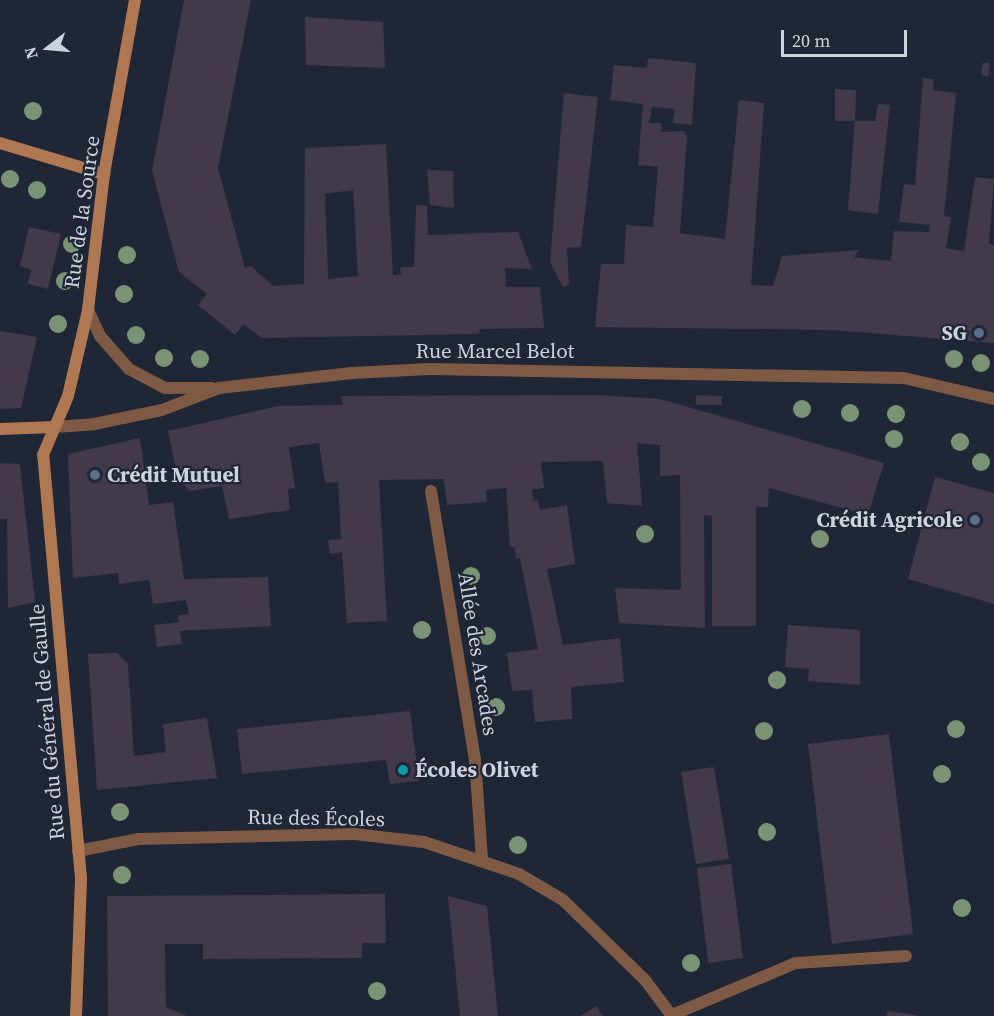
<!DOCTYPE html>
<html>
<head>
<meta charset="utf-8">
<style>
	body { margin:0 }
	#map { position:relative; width:994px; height:1016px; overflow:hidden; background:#1f2635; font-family:"Source Serif 4",serif }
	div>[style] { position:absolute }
	.building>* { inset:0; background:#423a4b }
	.service>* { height:12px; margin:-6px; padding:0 6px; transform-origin:6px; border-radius:6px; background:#7e5a44 }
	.minor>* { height:12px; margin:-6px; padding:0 6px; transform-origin:6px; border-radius:6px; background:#7e5a44 }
	.tertiary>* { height:12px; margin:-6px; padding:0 6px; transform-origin:6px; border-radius:6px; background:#7e5a44 }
	.secondary>* { height:12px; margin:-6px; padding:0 6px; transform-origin:6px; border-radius:6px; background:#b07753 }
	.trees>* { width:18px; height:18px; margin:-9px; border-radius:50%; background:#7b9375 }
	.dots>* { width:16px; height:16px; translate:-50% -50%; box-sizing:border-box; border:3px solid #1f2635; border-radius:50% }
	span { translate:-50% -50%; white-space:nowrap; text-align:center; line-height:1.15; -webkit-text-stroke:4.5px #1f2635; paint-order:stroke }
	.street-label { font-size:21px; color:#cdd2dc }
	.poi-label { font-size:21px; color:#cdd2dc; font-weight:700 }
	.right { translate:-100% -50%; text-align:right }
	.left { translate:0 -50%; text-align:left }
	.north { position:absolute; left:18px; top:18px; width:60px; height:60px; -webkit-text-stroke:4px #1f2635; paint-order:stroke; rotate:254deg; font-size:16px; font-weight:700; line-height:24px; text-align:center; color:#cdd2dc }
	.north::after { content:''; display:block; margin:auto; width:21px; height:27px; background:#cdd2dc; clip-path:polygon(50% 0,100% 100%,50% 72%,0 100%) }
	.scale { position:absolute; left:781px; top:30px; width:126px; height:27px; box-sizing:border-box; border:3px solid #cdd2dc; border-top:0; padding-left:8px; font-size:18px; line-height:21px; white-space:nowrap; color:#cdd2dc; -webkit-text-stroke:4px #1f2635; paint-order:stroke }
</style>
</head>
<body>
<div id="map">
	<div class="building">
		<i style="clip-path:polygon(evenodd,184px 0,251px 0,218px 168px,245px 268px,251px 266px,273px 286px,304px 284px,305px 148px,386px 144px,393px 275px,401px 274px,400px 267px,414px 267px,416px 205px,427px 206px,428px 235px,518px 232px,532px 269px,505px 268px,506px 287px,540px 287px,544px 328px,480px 329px,479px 334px,262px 338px,243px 324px,235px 335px,198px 305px,207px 294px,179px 272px,152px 171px,184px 0,353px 190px,358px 276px,328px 279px,325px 194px,353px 190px)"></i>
		<i style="clip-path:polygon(305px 17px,383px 22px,385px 68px,306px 65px)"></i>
		<i style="clip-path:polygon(648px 58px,696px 63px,692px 125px,673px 123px,675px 109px,652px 107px,649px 123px,661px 123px,661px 132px,683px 131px,687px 137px,680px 233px,725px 239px,739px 100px,764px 103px,751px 285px,773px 286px,782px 256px,859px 250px,854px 257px,891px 261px,894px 231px,929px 232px,930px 225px,899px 222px,904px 184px,915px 185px,923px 78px,934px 79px,933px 90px,956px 93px,944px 216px,951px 217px,946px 248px,964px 251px,975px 177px,994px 179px,989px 244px,994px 245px,994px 343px,832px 330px,595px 327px,601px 264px,624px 264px,626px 225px,653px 227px,658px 167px,638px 165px,643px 104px,610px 100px,614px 65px,647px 68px)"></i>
		<i style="clip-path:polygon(983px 63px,990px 63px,988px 76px,981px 75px)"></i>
		<i style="clip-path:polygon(835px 89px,856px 90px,855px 121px,835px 121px)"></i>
		<i style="clip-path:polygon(564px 93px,598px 97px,581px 247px,567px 248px,569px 285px,563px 287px,550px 262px)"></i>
		<i style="clip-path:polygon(878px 104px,890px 105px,878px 214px,848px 210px,855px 121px,875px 121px)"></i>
		<i style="clip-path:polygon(427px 170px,453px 171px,454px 208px,430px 205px)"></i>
		<i style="clip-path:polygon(29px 227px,61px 234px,48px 289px,28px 284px,31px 270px,20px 266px)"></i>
		<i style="clip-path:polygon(0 331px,37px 337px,21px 408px,0 409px)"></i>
		<i style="clip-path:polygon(597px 395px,660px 399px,884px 463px,868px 515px,769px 488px,768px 507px,756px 507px,756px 626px,712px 626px,712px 516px,704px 515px,705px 628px,619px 623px,615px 588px,681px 590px,680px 475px,660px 476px,660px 445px,637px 443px,642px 506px,607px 503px,603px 461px,541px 462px,544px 488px,532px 490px,533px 501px,538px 500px,540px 510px,567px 505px,575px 564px,547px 569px,563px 645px,620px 638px,624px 682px,571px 687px,572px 719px,535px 722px,532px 690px,512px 691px,507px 653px,538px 649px,520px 558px,516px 558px,515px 547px,510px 547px,506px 488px,486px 490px,487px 502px,447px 505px,444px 479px,379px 480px,387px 621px,347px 623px,342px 552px,330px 554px,328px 540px,341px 539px,338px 482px,325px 483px,319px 443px,289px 447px,295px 488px,288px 489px,290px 510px,229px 519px,222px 486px,189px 491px,178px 478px,168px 431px,278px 406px,343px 405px,341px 396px)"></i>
		<i style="clip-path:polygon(696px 395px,722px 396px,722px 405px,696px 405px)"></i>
		<i style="clip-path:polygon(140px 438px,149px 505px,173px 502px,184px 579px,268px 577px,271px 626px,180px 631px,182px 644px,157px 647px,154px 625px,179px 622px,178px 615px,189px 614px,186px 600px,153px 604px,149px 580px,119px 584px,118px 573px,73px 578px,68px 454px)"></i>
		<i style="clip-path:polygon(0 463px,20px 464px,35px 602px,8px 608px,7px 519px,0 519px)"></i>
		<i style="clip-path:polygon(935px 477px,994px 493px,994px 604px,908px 579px)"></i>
		<i style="clip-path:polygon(788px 625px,860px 630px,860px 685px,808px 681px,809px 669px,785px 667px)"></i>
		<i style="clip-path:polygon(117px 653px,128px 664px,134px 756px,166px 752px,163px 724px,207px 718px,217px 778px,97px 790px,88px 654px)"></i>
		<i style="clip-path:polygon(410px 711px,419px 781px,390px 784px,386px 760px,242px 774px,237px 729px)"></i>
		<i style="clip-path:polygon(889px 734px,913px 934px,832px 944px,808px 744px)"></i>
		<i style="clip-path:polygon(714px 767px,729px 859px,696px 864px,681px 772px)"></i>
		<i style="clip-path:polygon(731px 864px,743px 958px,708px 963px,697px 868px)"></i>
		<i style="clip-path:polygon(385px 894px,386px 943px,362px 943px,362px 958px,203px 959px,203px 944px,165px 944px,166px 1007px,187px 1016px,108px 1016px,107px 896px)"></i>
		<i style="clip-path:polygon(448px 896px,487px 906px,498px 1016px,460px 1016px)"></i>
		<i style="clip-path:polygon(596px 1006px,603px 1016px,580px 1016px)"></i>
		<i style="clip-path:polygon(887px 1011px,917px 1015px,917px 1016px,887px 1016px)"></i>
	</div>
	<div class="service">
		<i style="left:431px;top:491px;width:272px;rotate:80.7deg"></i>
		<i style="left:475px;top:759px;width:101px;rotate:86deg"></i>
		<i style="left:672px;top:1015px;width:134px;rotate:-22.8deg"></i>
		<i style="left:796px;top:963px;width:110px;rotate:-3.6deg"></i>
	</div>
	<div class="minor">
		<i style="left:78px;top:851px;width:61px;rotate:-11.3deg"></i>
		<i style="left:138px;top:839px;width:216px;rotate:-1.3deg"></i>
		<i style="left:354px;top:834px;width:70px;rotate:6.5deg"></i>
		<i style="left:424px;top:842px;width:100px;rotate:18.6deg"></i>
		<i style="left:519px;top:874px;width:51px;rotate:30.6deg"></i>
		<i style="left:563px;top:900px;width:115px;rotate:44.3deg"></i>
		<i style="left:645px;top:980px;width:45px;rotate:53.1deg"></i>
	</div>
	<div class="tertiary">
		<i style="left:88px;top:310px;width:29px;rotate:65deg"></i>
		<i style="left:100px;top:336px;width:44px;rotate:48.7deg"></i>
		<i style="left:129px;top:369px;width:41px;rotate:27.8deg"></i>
		<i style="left:165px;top:388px;width:47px"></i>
		<i style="left:55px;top:427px;width:39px;rotate:-4deg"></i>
		<i style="left:94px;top:424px;width:69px;rotate:-11.6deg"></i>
		<i style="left:162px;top:410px;width:61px;rotate:-21.1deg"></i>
		<i style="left:219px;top:388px;width:134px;rotate:-6.4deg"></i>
		<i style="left:352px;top:373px;width:78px;rotate:-2.9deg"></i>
		<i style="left:430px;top:369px;width:474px;rotate:1.1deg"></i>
		<i style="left:904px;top:378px;width:92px;rotate:13.1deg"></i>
	</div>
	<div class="secondary">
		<i style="left:0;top:143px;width:109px;rotate:16.6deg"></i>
		<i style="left:0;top:429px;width:55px;rotate:-2.1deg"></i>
		<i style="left:76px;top:1016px;width:138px;rotate:-87.9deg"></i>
		<i style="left:81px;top:878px;width:425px;rotate:-95.1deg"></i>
		<i style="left:43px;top:455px;width:64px;rotate:-67deg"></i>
		<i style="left:68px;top:396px;width:88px;rotate:-76.9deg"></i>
		<i style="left:88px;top:310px;width:137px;rotate:-83.3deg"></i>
		<i style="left:104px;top:174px;width:177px;rotate:-79.9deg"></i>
	</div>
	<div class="trees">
		<i style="left:33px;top:111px"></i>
		<i style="left:10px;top:179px"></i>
		<i style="left:37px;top:190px"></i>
		<i style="left:72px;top:244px"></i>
		<i style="left:127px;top:255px"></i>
		<i style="left:65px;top:281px"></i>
		<i style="left:124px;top:294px"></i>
		<i style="left:58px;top:324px"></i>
		<i style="left:136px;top:335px"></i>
		<i style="left:164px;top:358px"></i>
		<i style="left:200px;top:359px"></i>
		<i style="left:954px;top:359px"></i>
		<i style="left:981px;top:363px"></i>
		<i style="left:802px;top:409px"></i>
		<i style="left:850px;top:413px"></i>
		<i style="left:896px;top:414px"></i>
		<i style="left:894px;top:439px"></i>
		<i style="left:960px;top:442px"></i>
		<i style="left:981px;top:462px"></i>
		<i style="left:645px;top:534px"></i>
		<i style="left:820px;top:539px"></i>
		<i style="left:471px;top:576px"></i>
		<i style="left:422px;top:630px"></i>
		<i style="left:487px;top:636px"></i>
		<i style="left:777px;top:680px"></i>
		<i style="left:496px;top:707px"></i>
		<i style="left:956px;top:729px"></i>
		<i style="left:764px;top:731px"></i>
		<i style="left:942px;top:774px"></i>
		<i style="left:120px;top:812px"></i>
		<i style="left:767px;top:832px"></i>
		<i style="left:518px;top:845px"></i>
		<i style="left:122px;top:875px"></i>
		<i style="left:962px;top:908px"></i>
		<i style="left:691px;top:963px"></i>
		<i style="left:377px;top:991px"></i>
	</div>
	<div class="dots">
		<i style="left:979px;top:333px;background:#5c6f8a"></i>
		<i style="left:95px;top:475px;background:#5c6f8a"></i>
		<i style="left:975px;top:520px;background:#5c6f8a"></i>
		<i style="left:403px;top:770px;background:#0f9aa8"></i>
	</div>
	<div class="street-label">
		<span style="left:82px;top:212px;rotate:-82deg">Rue de la Source</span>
		<span style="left:495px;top:351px">Rue Marcel Belot</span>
		<span style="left:478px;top:654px;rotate:81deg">Allée des Arcades</span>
		<span style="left:47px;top:722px;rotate:-95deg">Rue du Général de Gaulle</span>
		<span style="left:316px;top:818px;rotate:1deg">Rue des Écoles</span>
	</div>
	<div class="poi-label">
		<span class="right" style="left:967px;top:333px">SG</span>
		<span class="left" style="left:107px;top:475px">Crédit Mutuel</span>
		<span class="right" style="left:963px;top:520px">Crédit Agricole</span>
		<span class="left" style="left:415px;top:770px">Écoles Olivet</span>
	</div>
	<div class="north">N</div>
	<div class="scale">20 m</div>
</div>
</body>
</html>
